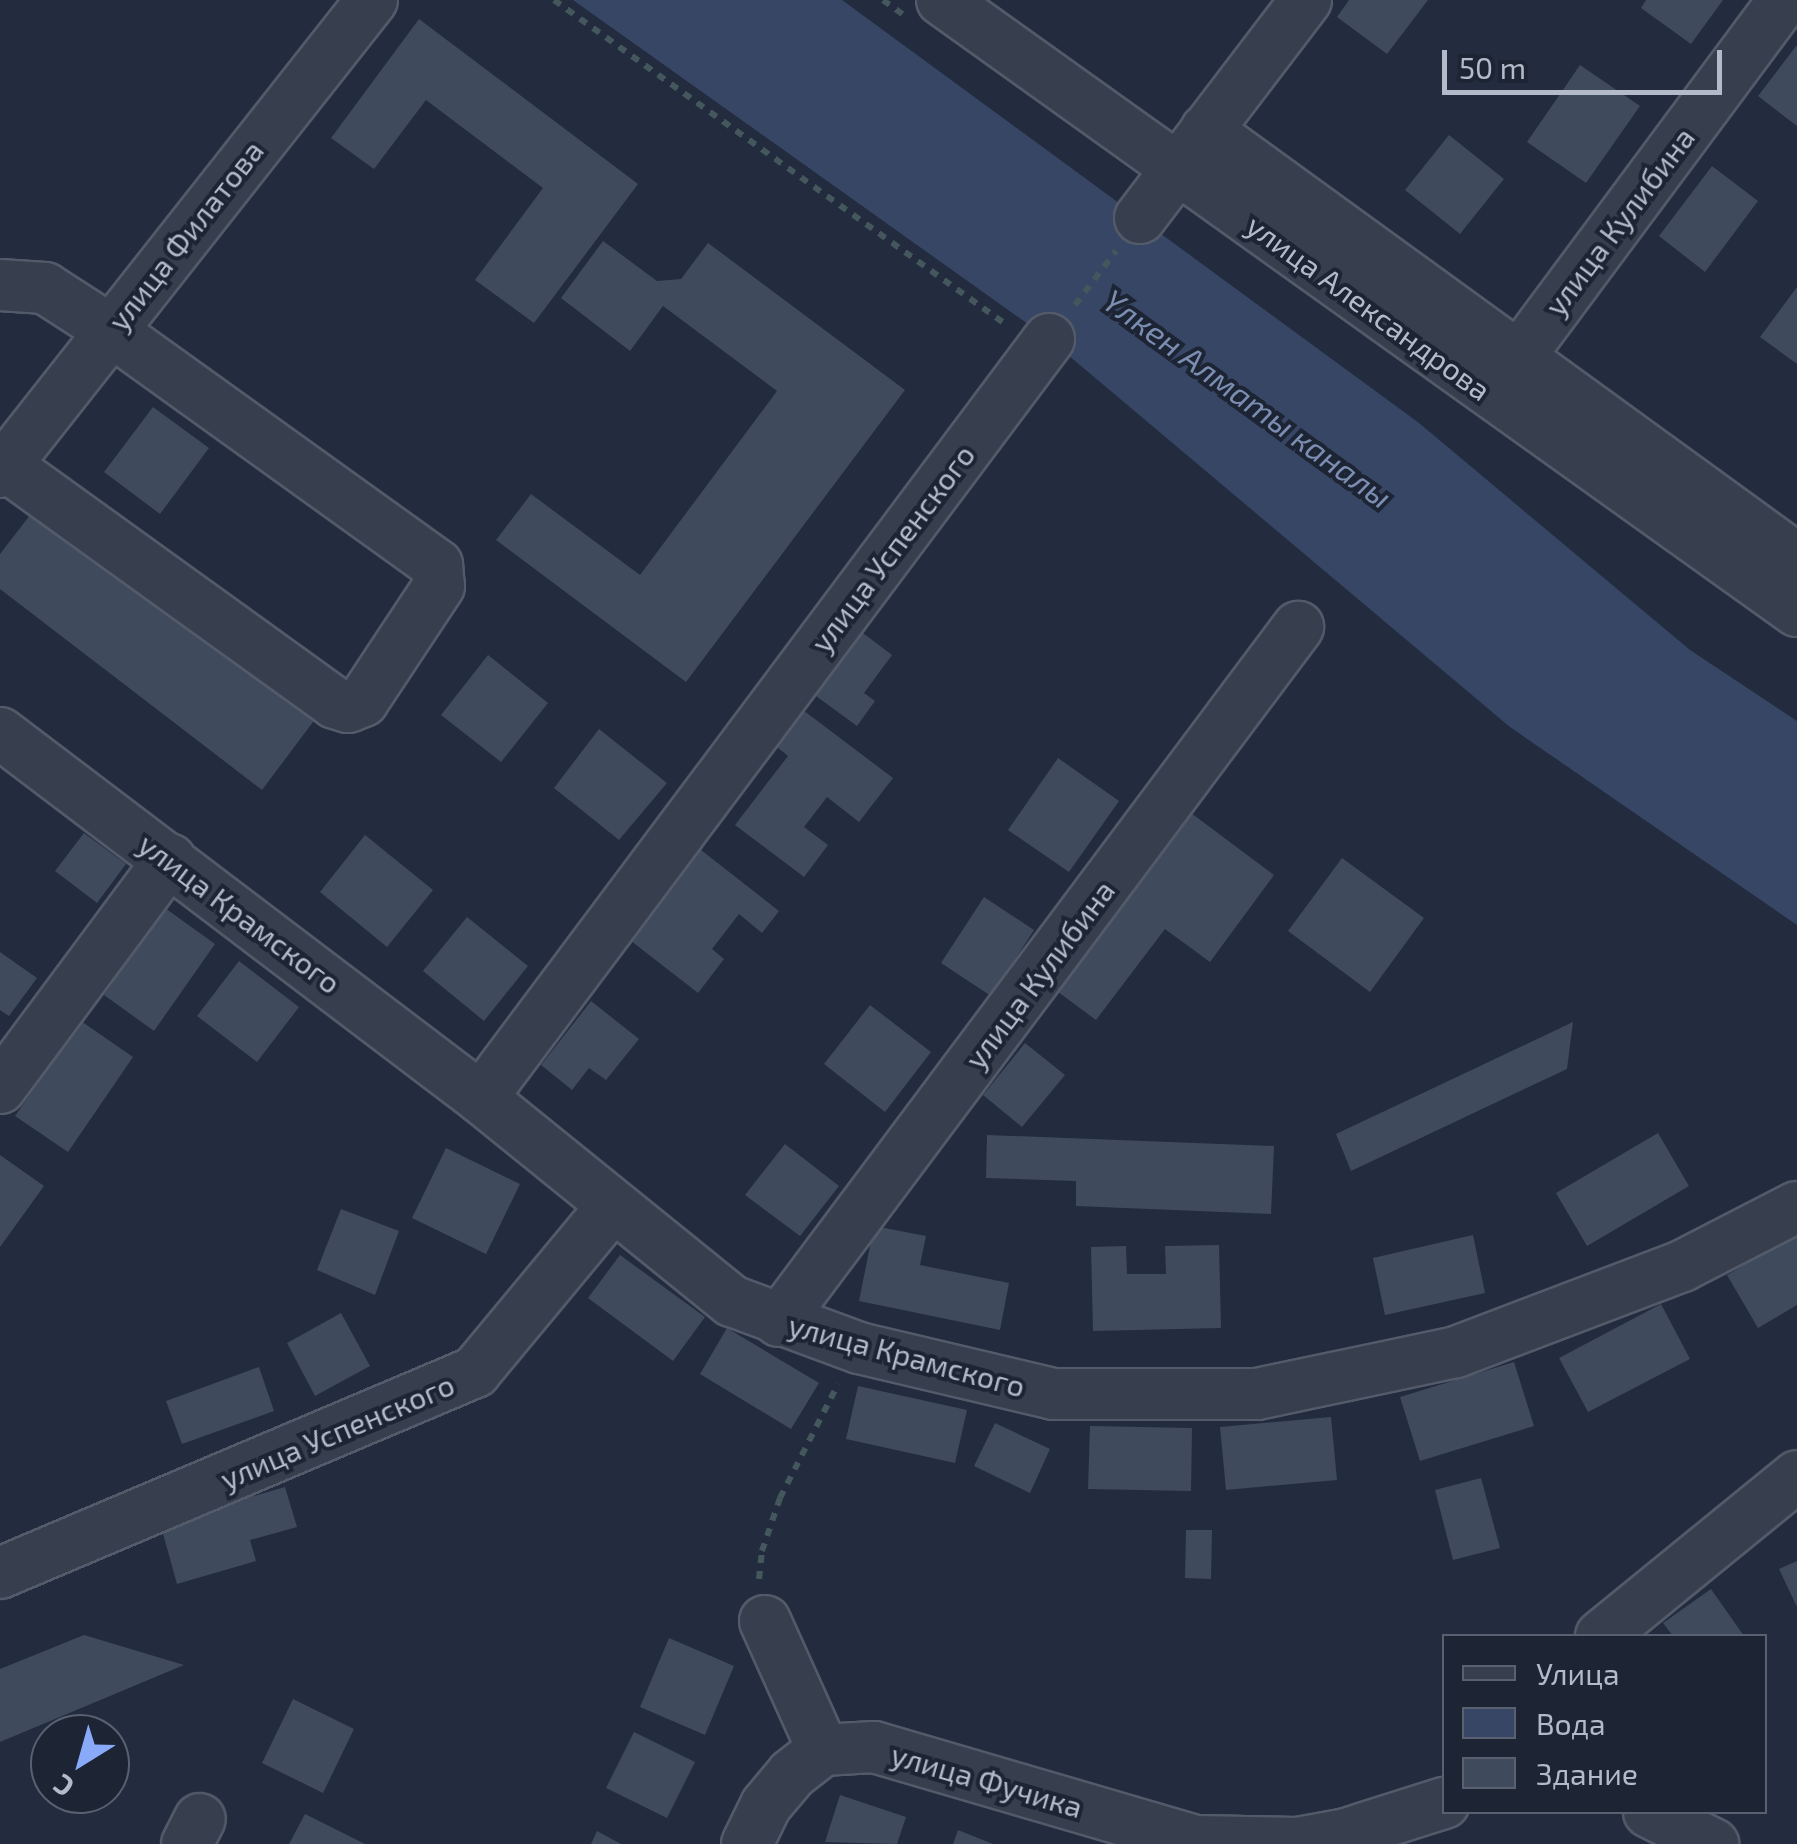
<!DOCTYPE html>
<html>
<head>
<meta charset="utf-8">
<style>
	body { margin:0 }
	#map { position:relative; width:1797px; height:1844px; overflow:hidden; background:#232c3e; font-family:"Exo 2",sans-serif }
	div>[style] { position:absolute }
	.water>* { inset:0; background:#374665 }
	.building>* { inset:0; background:#3f4a5d }
	.path>* { height:6px; margin-top:-3px; transform-origin:0; background:repeating-linear-gradient(90deg,#43575c 0 8px,transparent 0 16px) }
	.roads { filter:drop-shadow(2px 0 #535a69) drop-shadow(-2px 0 #535a69) drop-shadow(0 2px #535a69) drop-shadow(0 -2px #535a69) }
	.minor>* { height:50px; margin:-25px; padding:0 25px; transform-origin:25px; border-radius:25px; background:#373f4e }
	span { translate:-50% -50%; white-space:nowrap; text-align:center; line-height:1.15; -webkit-text-stroke:8px #1d2433; paint-order:stroke }
	.street-label { font-size:30px; color:#b3bac9 }
	.water-label { font-size:32px; color:#7b8db1; font-style:italic }
	.legend { position:absolute; left:1442px; top:1634px; width:325px; height:180px; box-sizing:border-box; background:#1d2433; border:2px solid #59606f; margin:0; padding:12px 18px; list-style:none; font-size:30px; color:#b3bac9 }
	.legend li { display:flex; align-items:center; gap:20px; height:50px }
	.legend b { width:50px; border:2px solid #59606f }
	.north { position:absolute; left:30px; top:1714px; width:100px; height:100px; box-sizing:border-box; background:#1d2433; border:2px solid #59606f; border-radius:50%; rotate:217deg; font-size:28px; font-weight:700; line-height:40px; text-align:center; color:#b3bac9 }
	.north::after { content:''; display:block; margin:auto; width:35px; height:45px; background:#88aaf9; clip-path:polygon(50% 0,100% 100%,50% 72%,0 100%) }
	.scale { position:absolute; left:1442px; top:50px; width:280px; height:45px; box-sizing:border-box; border:5px solid #b3bac9; border-top:0; padding-left:12px; font-size:30px; line-height:35px; white-space:nowrap; color:#b3bac9; -webkit-text-stroke:8px #1d2433; paint-order:stroke }
</style>
</head>
<body>
<div id="map">
	<div class="water">
		<i style="clip-path:polygon(573px 0,842px 0,1419px 423px,1690px 650px,1797px 721px,1797px 925px,1510px 727px,1049px 339px)"></i>
	</div>
	<div class="building">
		<i style="clip-path:polygon(1349px 0,1428px 0,1387px 54px,1337px 17px)"></i>
		<i style="clip-path:polygon(1646px 0,1723px 0,1691px 44px,1641px 8px)"></i>
		<i style="clip-path:polygon(419px 19px,638px 184px,534px 323px,475px 280px,543px 188px,426px 100px,374px 169px,331px 138px)"></i>
		<i style="clip-path:polygon(1797px 45px,1797px 126px,1758px 96px)"></i>
		<i style="clip-path:polygon(1580px 65px,1640px 106px,1586px 183px,1527px 142px)"></i>
		<i style="clip-path:polygon(1449px 135px,1504px 179px,1460px 234px,1405px 190px)"></i>
		<i style="clip-path:polygon(1712px 166px,1758px 201px,1705px 272px,1659px 236px)"></i>
		<i style="clip-path:polygon(603px 241px,657px 281px,681px 279px,708px 243px,905px 390px,686px 682px,496px 540px,531px 494px,640px 575px,777px 391px,663px 306px,630px 351px,561px 298px)"></i>
		<i style="clip-path:polygon(1797px 287px,1797px 364px,1760px 337px)"></i>
		<i style="clip-path:polygon(153px 407px,209px 448px,160px 514px,104px 472px)"></i>
		<i style="clip-path:polygon(44px 497px,322px 710px,262px 790px,0 589px,0 554px)"></i>
		<i style="clip-path:polygon(847px 621px,892px 655px,864px 693px,875px 701px,857px 726px,801px 685px)"></i>
		<i style="clip-path:polygon(488px 655px,548px 703px,501px 762px,441px 715px)"></i>
		<i style="clip-path:polygon(791px 701px,893px 778px,859px 822px,827px 797px,804px 827px,828px 845px,804px 877px,735px 825px,788px 756px,772px 743px)"></i>
		<i style="clip-path:polygon(599px 729px,667px 783px,619px 840px,554px 788px)"></i>
		<i style="clip-path:polygon(1058px 758px,1119px 801px,1069px 872px,1008px 830px)"></i>
		<i style="clip-path:polygon(1187px 810px,1274px 875px,1210px 962px,1165px 929px,1096px 1020px,1054px 989px)"></i>
		<i style="clip-path:polygon(84px 833px,126px 864px,97px 903px,55px 871px)"></i>
		<i style="clip-path:polygon(365px 835px,433px 890px,387px 947px,320px 892px)"></i>
		<i style="clip-path:polygon(696px 846px,779px 911px,762px 933px,739px 914px,712px 949px,724px 959px,698px 993px,626px 937px)"></i>
		<i style="clip-path:polygon(1342px 858px,1424px 918px,1370px 992px,1288px 931px)"></i>
		<i style="clip-path:polygon(984px 897px,1034px 930px,991px 996px,941px 963px)"></i>
		<i style="clip-path:polygon(165px 908px,215px 944px,154px 1031px,104px 995px)"></i>
		<i style="clip-path:polygon(467px 917px,528px 966px,484px 1021px,423px 971px)"></i>
		<i style="clip-path:polygon(0 952px,37px 978px,9px 1016px,0 1010px)"></i>
		<i style="clip-path:polygon(239px 961px,299px 1007px,257px 1062px,197px 1016px)"></i>
		<i style="clip-path:polygon(591px 1001px,639px 1039px,606px 1080px,589px 1068px,572px 1090px,541px 1065px)"></i>
		<i style="clip-path:polygon(870px 1005px,931px 1052px,885px 1112px,824px 1064px)"></i>
		<i style="clip-path:polygon(81px 1021px,133px 1057px,68px 1152px,15px 1116px)"></i>
		<i style="clip-path:polygon(1573px 1022px,1567px 1069px,1351px 1171px,1336px 1134px)"></i>
		<i style="clip-path:polygon(1025px 1043px,1065px 1075px,1022px 1127px,983px 1095px)"></i>
		<i style="clip-path:polygon(1658px 1133px,1689px 1186px,1587px 1246px,1556px 1193px)"></i>
		<i style="clip-path:polygon(987px 1135px,1274px 1146px,1271px 1214px,1076px 1206px,1076px 1181px,986px 1178px)"></i>
		<i style="clip-path:polygon(785px 1144px,839px 1186px,800px 1236px,745px 1195px)"></i>
		<i style="clip-path:polygon(446px 1148px,520px 1184px,486px 1254px,412px 1218px)"></i>
		<i style="clip-path:polygon(0 1155px,44px 1186px,0 1247px)"></i>
		<i style="clip-path:polygon(341px 1209px,399px 1231px,375px 1295px,317px 1270px)"></i>
		<i style="clip-path:polygon(874px 1226px,926px 1236px,920px 1265px,1009px 1283px,1000px 1330px,859px 1301px)"></i>
		<i style="clip-path:polygon(1797px 1234px,1797px 1305px,1758px 1328px,1727px 1275px)"></i>
		<i style="clip-path:polygon(1473px 1235px,1485px 1293px,1385px 1315px,1373px 1258px)"></i>
		<i style="clip-path:polygon(1219px 1245px,1221px 1328px,1093px 1331px,1091px 1247px,1126px 1246px,1127px 1274px,1166px 1274px,1165px 1246px)"></i>
		<i style="clip-path:polygon(620px 1255px,705px 1317px,673px 1361px,588px 1298px)"></i>
		<i style="clip-path:polygon(1661px 1304px,1690px 1359px,1588px 1412px,1559px 1358px)"></i>
		<i style="clip-path:polygon(341px 1313px,370px 1366px,315px 1396px,287px 1343px)"></i>
		<i style="clip-path:polygon(727px 1328px,819px 1383px,791px 1429px,700px 1374px)"></i>
		<i style="clip-path:polygon(1514px 1362px,1534px 1426px,1420px 1461px,1400px 1397px)"></i>
		<i style="clip-path:polygon(259px 1367px,274px 1411px,182px 1444px,166px 1401px)"></i>
		<i style="clip-path:polygon(858px 1386px,967px 1410px,955px 1463px,846px 1439px)"></i>
		<i style="clip-path:polygon(1331px 1417px,1337px 1480px,1226px 1490px,1220px 1427px)"></i>
		<i style="clip-path:polygon(995px 1423px,1050px 1449px,1030px 1493px,974px 1466px)"></i>
		<i style="clip-path:polygon(1090px 1426px,1192px 1428px,1191px 1491px,1088px 1489px)"></i>
		<i style="clip-path:polygon(1481px 1478px,1500px 1548px,1453px 1560px,1435px 1490px)"></i>
		<i style="clip-path:polygon(285px 1487px,297px 1527px,250px 1540px,256px 1561px,177px 1584px,160px 1523px)"></i>
		<i style="clip-path:polygon(1186px 1530px,1212px 1530px,1211px 1579px,1185px 1578px)"></i>
		<i style="clip-path:polygon(1797px 1561px,1797px 1607px,1779px 1569px)"></i>
		<i style="clip-path:polygon(1711px 1589px,1744px 1636px,1673px 1636px,1663px 1623px)"></i>
		<i style="clip-path:polygon(84px 1635px,184px 1665px,0 1742px,0 1669px)"></i>
		<i style="clip-path:polygon(669px 1638px,734px 1666px,705px 1735px,640px 1707px)"></i>
		<i style="clip-path:polygon(293px 1699px,354px 1729px,323px 1793px,262px 1763px)"></i>
		<i style="clip-path:polygon(634px 1732px,695px 1762px,667px 1818px,606px 1788px)"></i>
		<i style="clip-path:polygon(840px 1795px,906px 1817px,897px 1844px,825px 1842px)"></i>
		<i style="clip-path:polygon(305px 1814px,365px 1844px,289px 1844px)"></i>
		<i style="clip-path:polygon(958px 1830px,993px 1844px,953px 1844px)"></i>
		<i style="clip-path:polygon(597px 1831px,621px 1844px,591px 1844px)"></i>
	</div>
	<div class="path">
		<i style="left:554px;top:0;width:559px;rotate:35.68deg"></i>
		<i style="left:883px;top:0;width:24px;rotate:36deg"></i>
		<i style="left:1075px;top:305px;width:68px;rotate:-52.8deg"></i>
		<i style="left:759px;top:1579px;width:28px;rotate:-84deg"></i>
		<i style="left:762px;top:1551px;width:56px;rotate:-71.2deg"></i>
		<i style="left:780px;top:1498px;width:128px;rotate:-63deg"></i>
	</div>
	<div class="roads">
		<div class="minor">
			<i style="left:942px;top:0;width:1051px;rotate:35.55deg"></i>
			<i style="left:1206px;top:130px;width:730px;rotate:35.98deg"></i>
			<i style="left:1140px;top:218px;width:274px;rotate:-52.7deg"></i>
			<i style="left:0;top:285px;width:45px;rotate:3.8deg"></i>
			<i style="left:45px;top:288px;width:77px;rotate:32.9deg"></i>
			<i style="left:110px;top:330px;width:403px;rotate:35.7deg"></i>
			<i style="left:437px;top:565px;width:21px;rotate:85deg"></i>
			<i style="left:439px;top:586px;width:138px;rotate:123.5deg"></i>
			<i style="left:363px;top:701px;width:16px;rotate:158deg"></i>
			<i style="left:348px;top:707px;width:14px;rotate:-163deg"></i>
			<i style="left:335px;top:703px;width:407px;rotate:-144.2deg"></i>
			<i style="left:1498px;top:385px;width:480px;rotate:-53.4deg"></i>
			<i style="left:0;top:472px;width:601px;rotate:-51.76deg"></i>
			<i style="left:0;top:733px;width:604px;rotate:37.19deg"></i>
			<i style="left:481px;top:1098px;width:323px;rotate:39deg"></i>
			<i style="left:732px;top:1301px;width:135px;rotate:20.3deg"></i>
			<i style="left:859px;top:1348px;width:199px;rotate:13.3deg"></i>
			<i style="left:1053px;top:1394px;width:204px"></i>
			<i style="left:1257px;top:1394px;width:203px;rotate:-11.9deg"></i>
			<i style="left:1456px;top:1352px;width:242px;rotate:-20.8deg"></i>
			<i style="left:1682px;top:1266px;width:129px;rotate:-27.2deg"></i>
			<i style="left:0;top:1088px;width:285px;rotate:-53.4deg"></i>
			<i style="left:481px;top:1098px;width:948px;rotate:-53.19deg"></i>
			<i style="left:779px;top:1321px;width:867px;rotate:-53.21deg"></i>
			<i style="left:0;top:1573px;width:516px;rotate:-22.94deg"></i>
			<i style="left:475px;top:1372px;width:216px;rotate:-50.3deg"></i>
			<i style="left:765px;top:1621px;width:141px;rotate:65.8deg"></i>
			<i style="left:1601px;top:1636px;width:253px;rotate:-39.2deg"></i>
			<i style="left:1649px;top:1812px;width:72px;rotate:26.6deg"></i>
			<i style="left:187px;top:1844px;width:28px;rotate:-63deg"></i>
			<i style="left:747px;top:1844px;width:43px;rotate:-64deg"></i>
			<i style="left:766px;top:1805px;width:40px;rotate:-50deg"></i>
			<i style="left:792px;top:1774px;width:39px;rotate:-38deg"></i>
			<i style="left:823px;top:1750px;width:51px;rotate:-3.4deg"></i>
			<i style="left:874px;top:1747px;width:335px;rotate:16.3deg"></i>
			<i style="left:1196px;top:1841px;width:101px;rotate:1.1deg"></i>
			<i style="left:1297px;top:1843px;width:50px;rotate:-10.4deg"></i>
			<i style="left:1346px;top:1834px;width:103px;rotate:-17.6deg"></i>
		</div>
	</div>
	<div class="street-label">
		<span style="left:1619px;top:221px;rotate:-53deg">улица Кулибина</span>
		<span style="left:185px;top:235px;rotate:-52deg">улица Филатова</span>
		<span style="left:1369px;top:307px;rotate:36deg">улица Александрова</span>
		<span style="left:892px;top:548px;rotate:-53deg">улица Успенского</span>
		<span style="left:240px;top:913px;rotate:37deg">улица Крамского</span>
		<span style="left:1039px;top:974px;rotate:-53deg">улица Кулибина</span>
		<span style="left:907px;top:1355px;rotate:15deg">улица Крамского</span>
		<span style="left:337px;top:1431px;rotate:-23deg">улица Успенского</span>
		<span style="left:987px;top:1780px;rotate:16deg">улица Фучика</span>
	</div>
	<div class="water-label">
		<span style="left:1248px;top:398px;rotate:36deg">Үлкен Алматы каналы</span>
	</div>
	<ul class="legend">
	<li><b style="height:12px;background:#373f4e"></b>Улица</li>
	<li><b style="height:28px;background:#374665"></b>Вода</li>
	<li><b style="height:28px;background:#3f4a5d"></b>Здание</li>
	</ul>
	<div class="north">С</div>
	<div class="scale">50 m</div>
</div>
</body>
</html>
